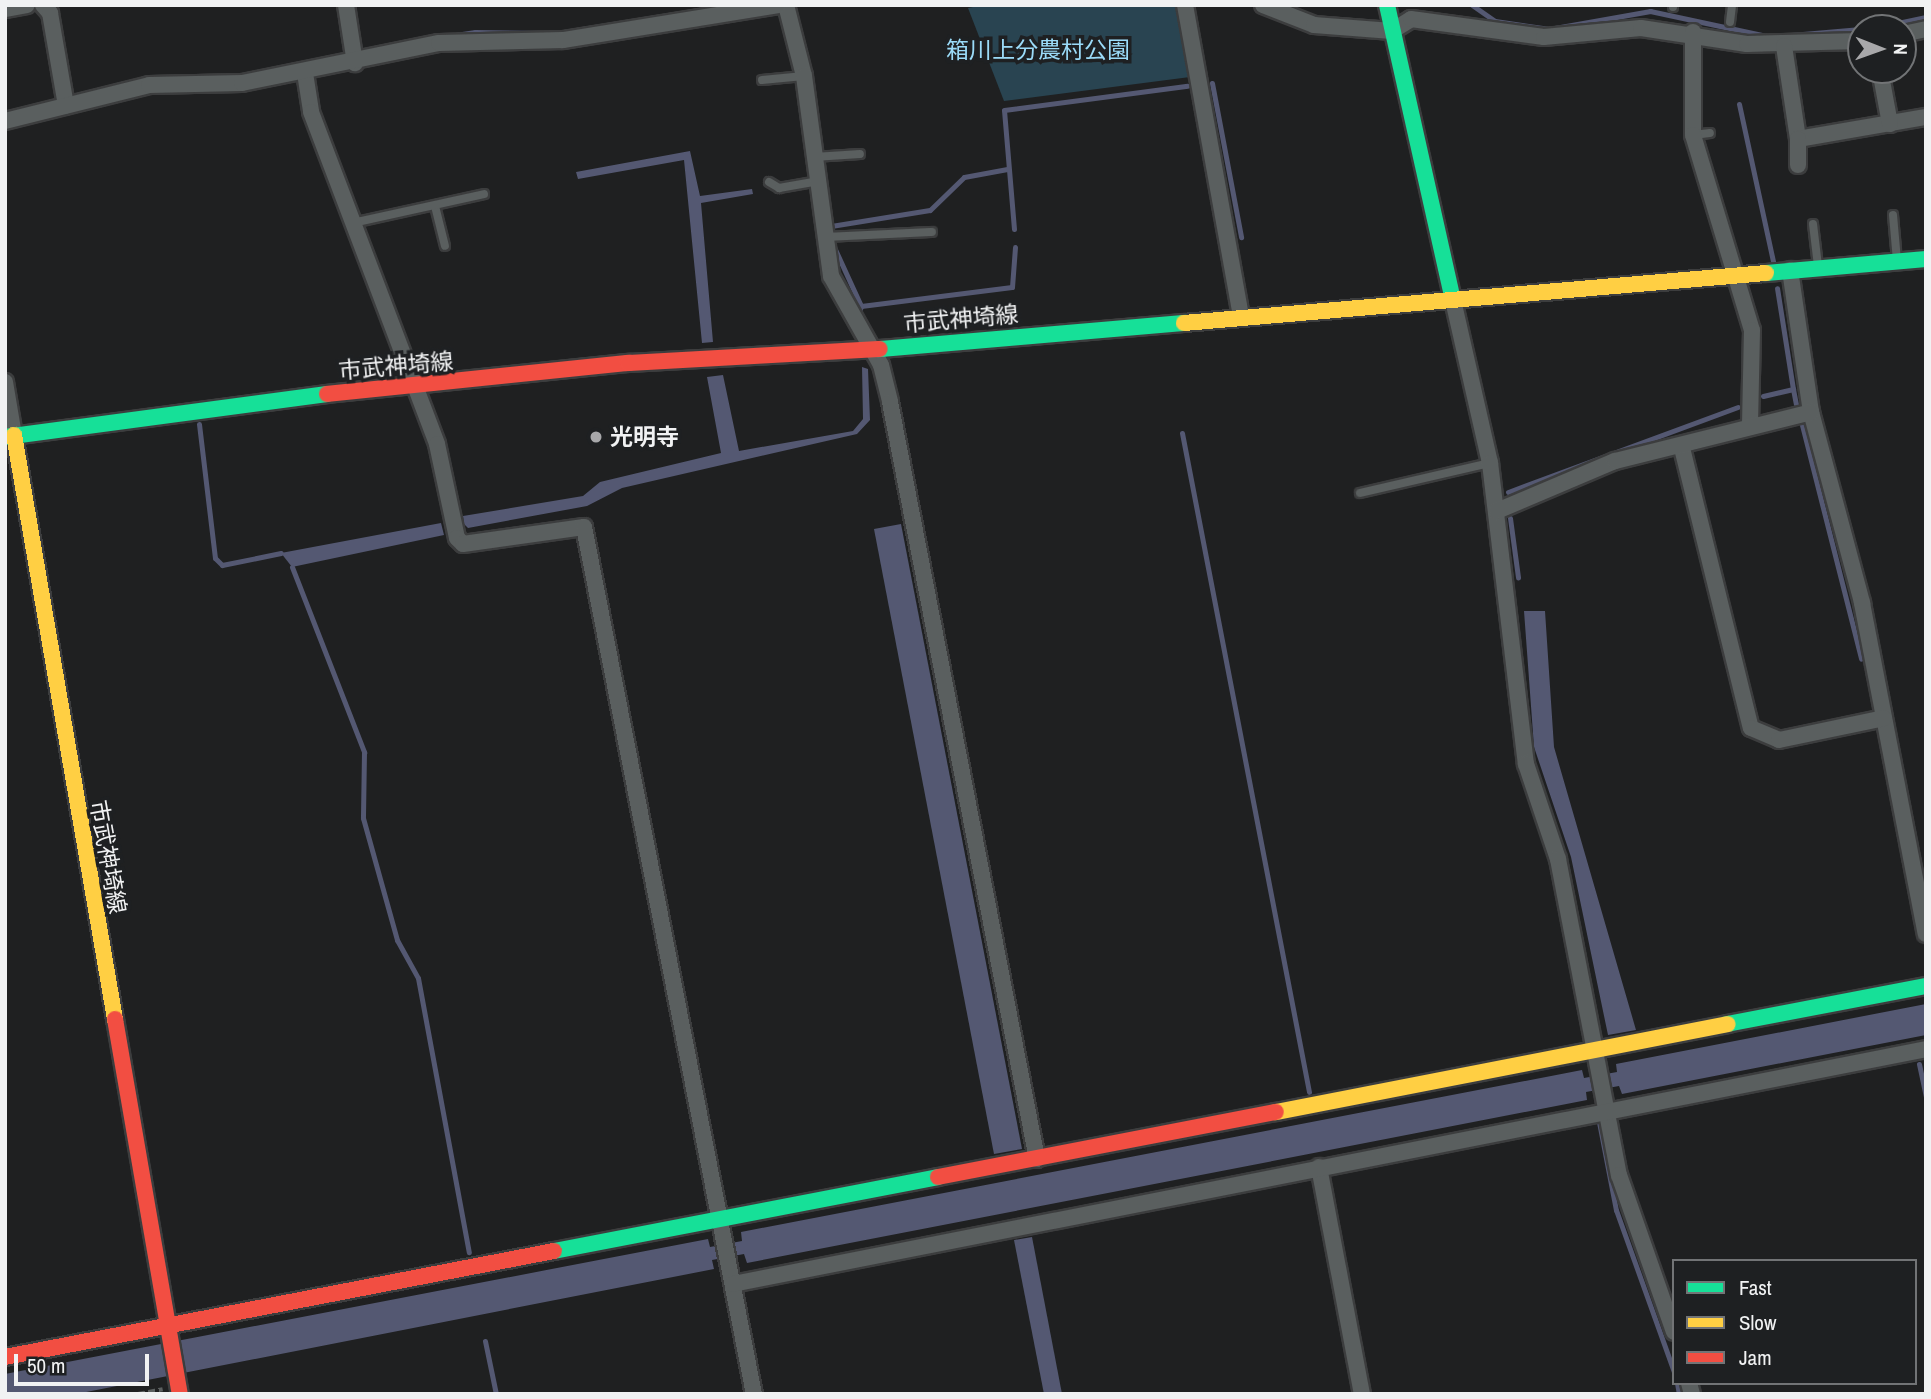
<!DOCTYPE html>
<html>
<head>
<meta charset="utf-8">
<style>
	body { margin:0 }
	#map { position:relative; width:1931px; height:1399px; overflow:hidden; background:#1f2021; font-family:"Archivo Narrow","Noto Sans JP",sans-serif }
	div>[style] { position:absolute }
	.green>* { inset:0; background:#294451 }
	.water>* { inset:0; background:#545872 }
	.stream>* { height:5px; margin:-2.5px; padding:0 2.5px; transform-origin:2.5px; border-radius:2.5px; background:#545872 }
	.path>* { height:3.5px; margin-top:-1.75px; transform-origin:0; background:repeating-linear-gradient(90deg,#5c6060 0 7px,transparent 0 10.5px) }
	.roads { filter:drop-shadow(2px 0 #3c3d3e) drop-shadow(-2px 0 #3c3d3e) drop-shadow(0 2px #3c3d3e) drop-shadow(0 -2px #3c3d3e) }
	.lane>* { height:8px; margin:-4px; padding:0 4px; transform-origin:4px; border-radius:4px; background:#5a5f5f }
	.street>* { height:16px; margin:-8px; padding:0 8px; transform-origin:8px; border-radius:8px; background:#5a5f5f }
	.fast>* { height:16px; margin:-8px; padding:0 8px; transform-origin:8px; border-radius:8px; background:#16e098 }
	.slow>* { height:16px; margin:-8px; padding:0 8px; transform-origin:8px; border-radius:8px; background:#ffcf43 }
	.jam>* { height:16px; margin:-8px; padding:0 8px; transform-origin:8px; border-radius:8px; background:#f24e42 }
	.dots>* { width:19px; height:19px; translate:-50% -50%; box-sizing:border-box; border:4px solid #1e2022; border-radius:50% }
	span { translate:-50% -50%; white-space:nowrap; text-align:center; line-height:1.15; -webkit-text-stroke:7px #1e2022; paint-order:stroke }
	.park-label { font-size:23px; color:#9bdbf8 }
	.street-label { font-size:23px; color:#f1f2f3 }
	.poi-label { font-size:23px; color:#f1f2f3; font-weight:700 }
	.left { translate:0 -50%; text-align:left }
	.frame { position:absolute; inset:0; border:7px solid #f1f2f3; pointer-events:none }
	.legend { position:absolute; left:1672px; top:1259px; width:245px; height:126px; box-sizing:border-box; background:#1e2022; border:2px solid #727476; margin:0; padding:9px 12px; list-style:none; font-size:21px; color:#f1f2f3 }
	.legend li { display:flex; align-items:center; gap:14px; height:35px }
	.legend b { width:35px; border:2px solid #727476 }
	.north { position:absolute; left:1847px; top:14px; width:70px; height:70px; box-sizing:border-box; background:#1e2022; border:2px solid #727476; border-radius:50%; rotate:91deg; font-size:19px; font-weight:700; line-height:28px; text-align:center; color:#f1f2f3 }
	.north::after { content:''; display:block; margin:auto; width:24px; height:32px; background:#a8a8aa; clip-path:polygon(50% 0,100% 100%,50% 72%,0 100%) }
	.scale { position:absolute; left:14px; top:1354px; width:135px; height:32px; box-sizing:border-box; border:4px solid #f1f2f3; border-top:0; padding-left:9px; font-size:21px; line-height:24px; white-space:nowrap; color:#f1f2f3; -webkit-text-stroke:5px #1e2022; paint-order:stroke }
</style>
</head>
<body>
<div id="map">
	<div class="green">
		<i style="clip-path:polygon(983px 5px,1178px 5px,1190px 77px,1004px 101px,968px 8px)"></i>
	</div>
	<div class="water">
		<i style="clip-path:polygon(690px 151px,700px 196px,752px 189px,753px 194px,701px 203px,713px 342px,702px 343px,684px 160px,578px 179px,576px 172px)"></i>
		<i style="clip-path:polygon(862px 367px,868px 369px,870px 420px,857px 434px,622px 488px,587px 506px,468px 528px,464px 524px,463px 516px,583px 496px,600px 482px,721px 453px,707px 377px,723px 375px,739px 451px,853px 431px,863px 419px)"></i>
		<i style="clip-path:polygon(441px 523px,444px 535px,292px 567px,281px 553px)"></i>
		<i style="clip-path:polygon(901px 524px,1022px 1149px,994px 1154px,874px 529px)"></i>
		<i style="clip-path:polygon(1524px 611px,1545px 611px,1554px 747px,1636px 1030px,1608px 1035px,1571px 857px,1534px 747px)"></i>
		<i style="clip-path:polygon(1926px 1004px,1926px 1035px,1622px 1094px,1619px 1086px,1586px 1092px,1587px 1100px,747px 1263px,744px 1254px,712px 1260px,714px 1269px,76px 1394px,5px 1394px,5px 1374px,708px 1239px,710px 1247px,742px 1241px,741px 1232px,1582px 1070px,1584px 1078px,1617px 1072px,1616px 1064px)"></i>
		<i style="clip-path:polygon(1032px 1237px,1062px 1394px,1044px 1394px,1014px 1240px)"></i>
	</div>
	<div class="stream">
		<i style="left:1472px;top:5px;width:28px;rotate:35deg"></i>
		<i style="left:1495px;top:21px;width:55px;rotate:8.4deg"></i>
		<i style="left:1549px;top:29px;width:103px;rotate:-10.1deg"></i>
		<i style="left:1650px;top:11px;width:124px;rotate:12.1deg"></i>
		<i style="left:1874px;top:28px;width:53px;rotate:-11.9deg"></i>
		<i style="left:558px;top:33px;width:169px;rotate:-9.2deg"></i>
		<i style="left:1791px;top:35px;width:70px;rotate:-4.9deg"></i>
		<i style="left:409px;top:42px;width:67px;rotate:-8.6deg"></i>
		<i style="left:475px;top:32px;width:73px;rotate:0.8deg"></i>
		<i style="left:1212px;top:83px;width:157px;rotate:79.3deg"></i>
		<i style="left:1739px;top:104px;width:161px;rotate:77.8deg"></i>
		<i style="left:831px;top:226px;width:100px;rotate:-9.2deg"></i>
		<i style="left:930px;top:210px;width:47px;rotate:-44.1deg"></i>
		<i style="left:964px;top:177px;width:44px;rotate:-10.5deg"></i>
		<i style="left:1014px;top:229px;width:119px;rotate:-94.8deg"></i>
		<i style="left:1004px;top:110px;width:185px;rotate:-7.5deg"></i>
		<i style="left:834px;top:247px;width:65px;rotate:65.4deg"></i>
		<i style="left:858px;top:314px;width:9px;rotate:-69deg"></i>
		<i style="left:861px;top:306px;width:152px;rotate:-7.2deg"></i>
		<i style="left:1012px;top:287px;width:40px;rotate:-85.7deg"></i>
		<i style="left:1793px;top:389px;width:15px;rotate:79deg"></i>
		<i style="left:1763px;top:396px;width:31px;rotate:-13deg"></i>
		<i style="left:1793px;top:389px;width:102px;rotate:-99deg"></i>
		<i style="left:199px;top:424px;width:135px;rotate:83.2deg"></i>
		<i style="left:215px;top:558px;width:10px;rotate:45deg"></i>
		<i style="left:222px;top:565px;width:60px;rotate:-11.5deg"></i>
		<i style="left:1802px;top:425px;width:241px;rotate:75.8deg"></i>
		<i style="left:1182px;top:433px;width:671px;rotate:79.09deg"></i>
		<i style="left:1508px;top:492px;width:245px;rotate:-20.3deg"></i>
		<i style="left:1510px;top:518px;width:60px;rotate:82.3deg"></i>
		<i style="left:292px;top:567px;width:199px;rotate:68.7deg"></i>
		<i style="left:364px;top:752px;width:66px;rotate:90.9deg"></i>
		<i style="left:363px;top:818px;width:127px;rotate:74.4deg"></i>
		<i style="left:397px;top:940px;width:43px;rotate:61.1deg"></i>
		<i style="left:418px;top:978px;width:279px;rotate:79.5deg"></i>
		<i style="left:1919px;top:1064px;width:35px;rotate:78deg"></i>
		<i style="left:1599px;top:1122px;width:90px;rotate:79.1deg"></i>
		<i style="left:1616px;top:1210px;width:172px;rotate:70.3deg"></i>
		<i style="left:485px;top:1341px;width:54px;rotate:78.3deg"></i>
		<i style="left:1677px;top:1383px;width:11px;rotate:80deg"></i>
	</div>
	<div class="path">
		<i style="left:138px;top:1394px;width:25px;rotate:-11deg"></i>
	</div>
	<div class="roads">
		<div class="lane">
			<i style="left:1673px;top:7px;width:2px;rotate:-90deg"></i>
			<i style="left:1730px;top:22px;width:16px;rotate:-83deg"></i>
			<i style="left:762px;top:80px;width:42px;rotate:-5.4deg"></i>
			<i style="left:1693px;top:135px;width:17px;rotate:-7deg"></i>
			<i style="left:814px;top:157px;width:46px;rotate:-3.7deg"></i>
			<i style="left:769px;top:182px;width:12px;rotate:31deg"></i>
			<i style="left:779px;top:188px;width:39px;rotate:-10deg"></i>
			<i style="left:435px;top:206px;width:41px;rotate:76deg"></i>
			<i style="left:1893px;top:215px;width:46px;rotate:85deg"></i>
			<i style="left:357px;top:222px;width:130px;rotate:-12.4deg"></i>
			<i style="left:1813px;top:224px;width:42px;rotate:83.2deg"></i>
			<i style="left:824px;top:237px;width:108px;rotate:-2.7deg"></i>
			<i style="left:1360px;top:493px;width:133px;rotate:-13deg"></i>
		</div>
		<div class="street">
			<i style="left:43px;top:5px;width:11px;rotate:49deg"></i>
			<i style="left:50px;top:13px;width:94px;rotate:80.2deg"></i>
			<i style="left:346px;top:5px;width:59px;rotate:81.2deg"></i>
			<i style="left:786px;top:5px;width:73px;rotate:75.8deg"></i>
			<i style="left:804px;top:76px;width:202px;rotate:82.3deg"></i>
			<i style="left:831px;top:276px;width:102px;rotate:60.7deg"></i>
			<i style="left:881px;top:365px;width:38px;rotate:76deg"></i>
			<i style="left:890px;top:402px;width:771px;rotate:79.01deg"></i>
			<i style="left:1185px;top:5px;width:316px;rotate:79.8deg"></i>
			<i style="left:1263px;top:5px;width:55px;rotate:21.4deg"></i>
			<i style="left:1314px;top:25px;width:78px;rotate:4.4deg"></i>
			<i style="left:1392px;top:31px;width:22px;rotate:-32deg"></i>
			<i style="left:1411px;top:19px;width:134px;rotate:7.7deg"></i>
			<i style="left:1544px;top:37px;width:97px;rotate:-5.3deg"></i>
			<i style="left:1641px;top:28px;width:107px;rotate:8.6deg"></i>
			<i style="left:1747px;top:44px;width:114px;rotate:-1.5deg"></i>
			<i style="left:5px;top:9px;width:22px;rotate:-10deg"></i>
			<i style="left:1693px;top:32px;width:103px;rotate:90deg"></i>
			<i style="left:1693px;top:135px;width:204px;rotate:73.2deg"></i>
			<i style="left:1752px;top:330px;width:93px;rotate:91.2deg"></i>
			<i style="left:1903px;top:34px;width:24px;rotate:-12deg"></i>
			<i style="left:1784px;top:46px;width:94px;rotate:81.4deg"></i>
			<i style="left:1798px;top:139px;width:130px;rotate:-9.8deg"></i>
			<i style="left:1880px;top:70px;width:55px;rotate:79.5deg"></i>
			<i style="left:305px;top:73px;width:39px;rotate:81deg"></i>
			<i style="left:311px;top:112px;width:355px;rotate:69.2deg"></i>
			<i style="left:437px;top:444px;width:96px;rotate:78deg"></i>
			<i style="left:457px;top:538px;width:8px;rotate:45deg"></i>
			<i style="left:463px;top:544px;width:122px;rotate:-8deg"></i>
			<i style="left:584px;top:527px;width:884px;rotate:78.91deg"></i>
			<i style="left:5px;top:121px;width:148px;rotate:-14deg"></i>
			<i style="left:149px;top:85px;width:93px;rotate:-1.2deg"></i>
			<i style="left:242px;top:83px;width:201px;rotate:-11.5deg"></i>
			<i style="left:439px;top:43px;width:124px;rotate:-1.4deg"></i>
			<i style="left:563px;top:40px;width:218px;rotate:-9.2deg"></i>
			<i style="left:1798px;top:139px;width:26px;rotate:90deg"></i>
			<i style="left:1790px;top:270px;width:144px;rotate:81.6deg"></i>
			<i style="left:1811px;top:412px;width:198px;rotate:75deg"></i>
			<i style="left:1862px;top:603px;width:337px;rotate:79.1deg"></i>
			<i style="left:1453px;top:300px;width:167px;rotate:77.2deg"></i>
			<i style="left:1490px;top:463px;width:303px;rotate:83.2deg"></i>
			<i style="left:1526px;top:764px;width:100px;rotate:71.4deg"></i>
			<i style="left:1558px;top:859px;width:322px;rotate:79.1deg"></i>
			<i style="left:1619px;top:1175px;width:166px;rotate:70.7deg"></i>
			<i style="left:5px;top:382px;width:54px;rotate:80.4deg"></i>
			<i style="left:1682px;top:448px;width:288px;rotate:76.2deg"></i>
			<i style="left:1751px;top:728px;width:30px;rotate:23deg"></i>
			<i style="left:1779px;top:740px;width:107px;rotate:-11.8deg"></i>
			<i style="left:1497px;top:511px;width:128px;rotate:-23deg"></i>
			<i style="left:1615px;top:461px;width:202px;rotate:-14deg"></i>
			<i style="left:1319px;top:1167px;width:231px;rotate:79.3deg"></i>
			<i style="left:733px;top:1284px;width:1216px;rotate:-11.14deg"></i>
			<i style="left:1689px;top:1383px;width:11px;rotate:75deg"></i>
		</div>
		<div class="fast">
			<i style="left:1387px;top:5px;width:302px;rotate:77.4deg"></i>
			<i style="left:1766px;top:273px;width:161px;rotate:-5deg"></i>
			<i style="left:880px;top:349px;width:305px;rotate:-4.9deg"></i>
			<i style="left:5px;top:437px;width:325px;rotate:-7.6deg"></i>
			<i style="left:1727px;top:1024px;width:203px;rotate:-10.8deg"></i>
			<i style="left:554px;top:1251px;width:391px;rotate:-10.9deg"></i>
		</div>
		<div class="slow">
			<i style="left:1184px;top:323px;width:584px;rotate:-4.91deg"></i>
			<i style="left:14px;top:435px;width:593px;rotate:80.19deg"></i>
			<i style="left:1276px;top:1112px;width:460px;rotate:-11deg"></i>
		</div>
		<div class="jam">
			<i style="left:327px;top:394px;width:303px;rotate:-5.9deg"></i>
			<i style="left:628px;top:363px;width:252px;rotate:-3.2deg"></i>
			<i style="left:115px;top:1019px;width:381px;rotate:80.2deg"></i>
			<i style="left:938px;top:1177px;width:344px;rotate:-10.9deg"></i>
			<i style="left:5px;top:1357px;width:559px;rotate:-10.93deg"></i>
		</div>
	</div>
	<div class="dots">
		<i style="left:596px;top:437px;background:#a8a8aa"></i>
	</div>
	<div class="park-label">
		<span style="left:1038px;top:50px">箱川上分農村公園</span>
	</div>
	<div class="street-label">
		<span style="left:961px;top:319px;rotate:-5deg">市武神埼線</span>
		<span style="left:396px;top:366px;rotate:-5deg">市武神埼線</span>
		<span style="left:108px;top:857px;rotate:80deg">市武神埼線</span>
	</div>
	<div class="poi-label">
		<span class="left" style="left:610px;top:437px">光明寺</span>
	</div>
	<div class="frame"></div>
	<ul class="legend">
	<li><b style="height:9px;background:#16e098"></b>Fast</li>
	<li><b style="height:9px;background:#ffcf43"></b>Slow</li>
	<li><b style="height:9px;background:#f24e42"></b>Jam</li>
	</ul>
	<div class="north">N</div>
	<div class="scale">50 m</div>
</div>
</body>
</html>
